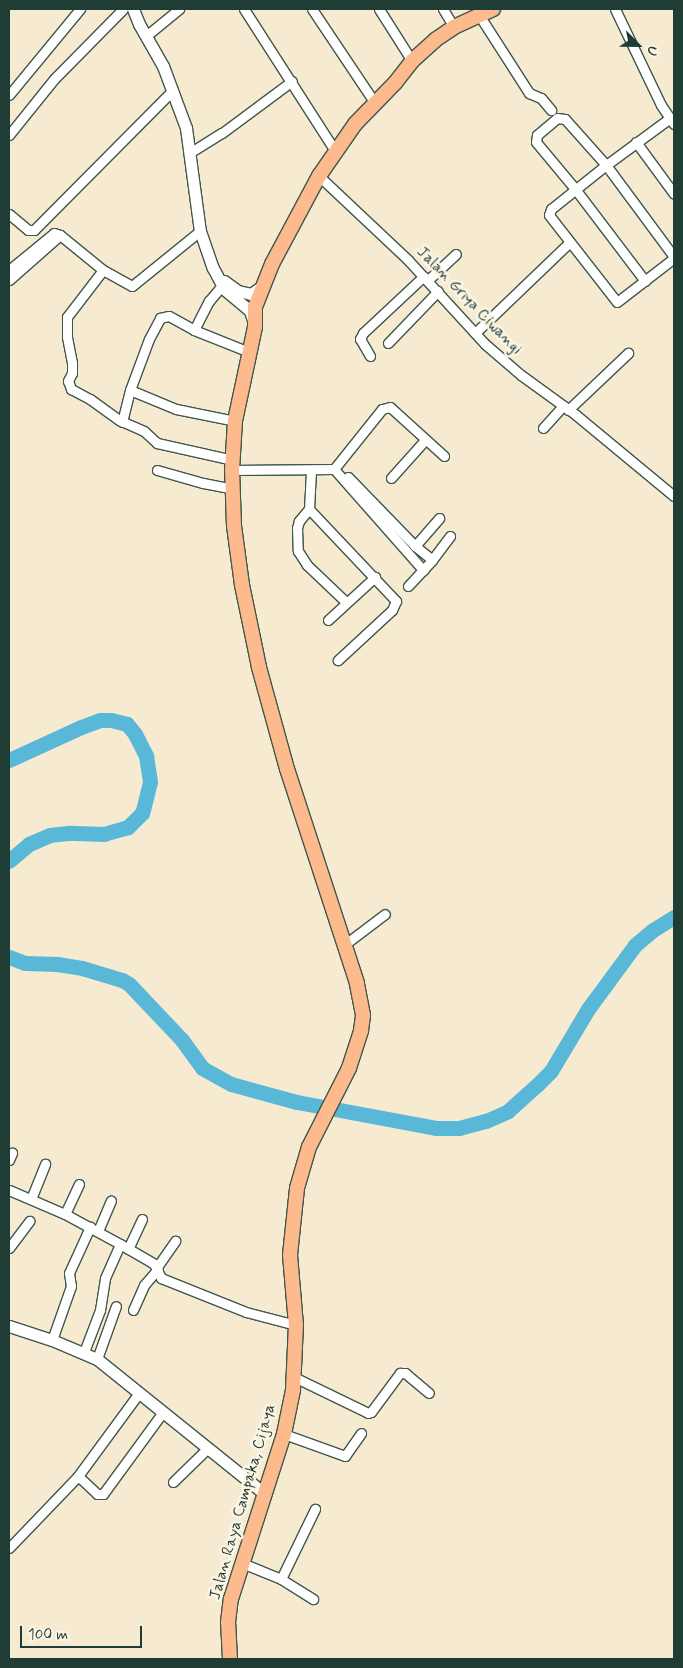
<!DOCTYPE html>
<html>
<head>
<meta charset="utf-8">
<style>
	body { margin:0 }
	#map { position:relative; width:683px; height:1668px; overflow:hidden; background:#f6ead1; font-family:Mynerve,sans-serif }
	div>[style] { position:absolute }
	.river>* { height:15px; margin:-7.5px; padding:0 7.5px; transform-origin:7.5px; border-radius:7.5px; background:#59b7d7 }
	.roads { filter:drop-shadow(1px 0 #3f574c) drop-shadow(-1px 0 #3f574c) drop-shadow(0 1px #3f574c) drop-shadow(0 -1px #3f574c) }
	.minor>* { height:9px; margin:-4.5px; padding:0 4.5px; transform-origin:4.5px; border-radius:4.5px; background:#fff }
	.tertiary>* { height:11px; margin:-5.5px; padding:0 5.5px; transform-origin:5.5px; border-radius:5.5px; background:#fff }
	.primary>* { height:14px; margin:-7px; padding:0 7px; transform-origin:7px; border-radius:7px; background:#fcba8d }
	span { translate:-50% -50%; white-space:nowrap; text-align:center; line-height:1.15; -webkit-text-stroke:5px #fcf5e5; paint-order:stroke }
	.street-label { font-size:16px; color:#1f3d34 }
	.frame { position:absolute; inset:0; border:10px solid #1f3d34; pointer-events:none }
	.north { position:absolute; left:613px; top:20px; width:50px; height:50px; -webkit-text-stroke:4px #fcf5e5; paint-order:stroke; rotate:113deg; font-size:14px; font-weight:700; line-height:20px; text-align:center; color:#1f3d34 }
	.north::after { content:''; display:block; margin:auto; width:18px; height:22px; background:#1f3d34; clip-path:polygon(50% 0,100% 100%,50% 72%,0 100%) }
	.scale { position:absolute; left:20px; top:1626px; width:122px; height:22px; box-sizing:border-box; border:2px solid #1f3d34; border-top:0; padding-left:6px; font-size:15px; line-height:18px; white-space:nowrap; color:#1f3d34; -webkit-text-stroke:4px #fcf5e5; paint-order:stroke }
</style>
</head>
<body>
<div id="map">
	<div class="river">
		<i style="left:9px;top:760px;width:79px;rotate:-24.6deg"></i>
		<i style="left:81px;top:727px;width:20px;rotate:-20deg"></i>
		<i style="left:100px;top:720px;width:11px"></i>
		<i style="left:111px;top:720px;width:16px;rotate:14deg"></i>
		<i style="left:127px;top:724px;width:13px;rotate:51deg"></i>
		<i style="left:135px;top:734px;width:25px;rotate:63deg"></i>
		<i style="left:146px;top:756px;width:26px;rotate:81deg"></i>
		<i style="left:150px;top:782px;width:32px;rotate:104deg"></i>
		<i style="left:142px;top:813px;width:20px;rotate:135deg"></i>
		<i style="left:128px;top:827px;width:25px;rotate:164deg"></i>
		<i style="left:104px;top:834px;width:36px;rotate:-178deg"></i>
		<i style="left:68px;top:833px;width:18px;rotate:174deg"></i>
		<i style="left:50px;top:835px;width:23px;rotate:157deg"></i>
		<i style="left:29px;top:844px;width:26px;rotate:140deg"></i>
		<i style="left:9px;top:957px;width:17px;rotate:21deg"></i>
		<i style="left:25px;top:963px;width:32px;rotate:2deg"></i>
		<i style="left:57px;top:964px;width:25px;rotate:9deg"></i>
		<i style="left:82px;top:968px;width:42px;rotate:16.7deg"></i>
		<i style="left:122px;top:980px;width:8px;rotate:30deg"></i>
		<i style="left:129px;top:984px;width:77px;rotate:46.6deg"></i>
		<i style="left:182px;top:1040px;width:34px;rotate:54deg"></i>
		<i style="left:202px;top:1068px;width:33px;rotate:29deg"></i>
		<i style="left:231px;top:1084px;width:68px;rotate:15.3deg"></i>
		<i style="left:297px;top:1102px;width:141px;rotate:10.6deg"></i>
		<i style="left:436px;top:1128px;width:23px"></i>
		<i style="left:459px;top:1128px;width:28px;rotate:-15deg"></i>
		<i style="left:486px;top:1121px;width:24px;rotate:-24deg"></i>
		<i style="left:508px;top:1111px;width:40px;rotate:-42deg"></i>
		<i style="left:538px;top:1084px;width:18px;rotate:-45deg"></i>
		<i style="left:551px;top:1071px;width:72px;rotate:-59.2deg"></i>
		<i style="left:588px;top:1009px;width:79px;rotate:-53.7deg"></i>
		<i style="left:635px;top:945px;width:23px;rotate:-40deg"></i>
		<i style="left:653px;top:930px;width:25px;rotate:-32deg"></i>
	</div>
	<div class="roads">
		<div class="minor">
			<i style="left:244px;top:9px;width:169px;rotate:57.3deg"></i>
			<i style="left:312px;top:9px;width:113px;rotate:56.2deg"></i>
			<i style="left:379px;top:9px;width:62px;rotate:57.6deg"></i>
			<i style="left:443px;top:9px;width:21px;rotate:59deg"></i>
			<i style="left:615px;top:9px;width:106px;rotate:64.4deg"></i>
			<i style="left:661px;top:105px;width:23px;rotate:56deg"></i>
			<i style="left:479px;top:15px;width:93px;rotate:57.3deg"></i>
			<i style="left:529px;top:93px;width:13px;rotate:23deg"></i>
			<i style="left:541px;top:98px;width:16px;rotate:50deg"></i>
			<i style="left:146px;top:36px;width:43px;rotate:-39.3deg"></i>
			<i style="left:9px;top:95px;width:112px;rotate:-50.5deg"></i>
			<i style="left:670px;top:118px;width:79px;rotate:143.7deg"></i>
			<i style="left:606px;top:165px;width:70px;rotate:141.3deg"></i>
			<i style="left:551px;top:209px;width:6px;rotate:108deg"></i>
			<i style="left:549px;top:215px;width:110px;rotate:52deg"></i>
			<i style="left:617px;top:302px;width:72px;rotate:-37.7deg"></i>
			<i style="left:9px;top:135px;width:72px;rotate:-51.2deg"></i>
			<i style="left:54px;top:79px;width:98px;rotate:-45.4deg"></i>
			<i style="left:636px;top:142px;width:64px;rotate:53.8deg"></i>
			<i style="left:191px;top:152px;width:36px;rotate:-32deg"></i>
			<i style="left:222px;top:133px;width:87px;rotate:-36.6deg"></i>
			<i style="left:319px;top:176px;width:122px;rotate:43.3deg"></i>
			<i style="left:408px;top:260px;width:114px;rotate:47.5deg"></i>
			<i style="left:485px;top:344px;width:48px;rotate:40.7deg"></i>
			<i style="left:521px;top:375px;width:68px;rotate:36deg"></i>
			<i style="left:576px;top:415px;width:127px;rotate:39.6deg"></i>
			<i style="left:9px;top:214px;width:25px;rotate:40deg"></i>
			<i style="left:28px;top:230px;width:6px"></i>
			<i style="left:34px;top:230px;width:197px;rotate:-45.2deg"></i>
			<i style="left:9px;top:270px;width:58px;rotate:-39.4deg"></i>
			<i style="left:54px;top:233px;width:6px;rotate:18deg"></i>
			<i style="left:60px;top:235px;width:55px;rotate:39.1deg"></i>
			<i style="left:103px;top:270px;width:33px;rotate:29deg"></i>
			<i style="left:132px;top:286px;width:87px;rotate:-39deg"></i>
			<i style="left:103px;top:270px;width:59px;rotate:127.5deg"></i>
			<i style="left:67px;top:317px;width:20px;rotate:90deg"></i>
			<i style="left:67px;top:337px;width:26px;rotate:79deg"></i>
			<i style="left:72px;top:363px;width:10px;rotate:90deg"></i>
			<i style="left:72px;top:373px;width:9px;rotate:117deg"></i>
			<i style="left:68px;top:381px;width:9px;rotate:69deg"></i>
			<i style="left:71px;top:389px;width:21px;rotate:28deg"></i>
			<i style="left:90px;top:399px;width:36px;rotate:36deg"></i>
			<i style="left:119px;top:420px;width:27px;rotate:24deg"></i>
			<i style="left:144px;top:431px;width:18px;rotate:43deg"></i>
			<i style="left:157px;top:443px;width:78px;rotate:12.6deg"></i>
			<i style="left:9px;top:280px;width:68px;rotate:-41.4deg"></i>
			<i style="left:428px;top:280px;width:38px;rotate:-43deg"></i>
			<i style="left:645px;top:281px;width:114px;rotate:-127.2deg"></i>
			<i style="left:576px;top:190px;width:62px;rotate:-129.8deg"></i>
			<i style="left:536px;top:142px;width:7px;rotate:-82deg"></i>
			<i style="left:537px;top:135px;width:26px;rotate:-40deg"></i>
			<i style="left:557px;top:118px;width:8px;rotate:7deg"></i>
			<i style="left:565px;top:119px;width:62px;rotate:48.3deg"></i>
			<i style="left:606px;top:165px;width:114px;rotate:53.5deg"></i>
			<i style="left:194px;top:330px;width:33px;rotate:-63deg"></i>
			<i style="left:209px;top:301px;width:25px;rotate:-50deg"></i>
			<i style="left:475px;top:333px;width:130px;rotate:-43.8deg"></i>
			<i style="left:388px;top:343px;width:72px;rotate:-46.1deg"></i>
			<i style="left:370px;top:356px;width:20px;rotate:-120deg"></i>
			<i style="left:360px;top:339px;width:7px;rotate:-63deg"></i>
			<i style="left:363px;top:333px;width:83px;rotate:-43.1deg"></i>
			<i style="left:130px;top:390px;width:50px;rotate:22.4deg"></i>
			<i style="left:176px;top:409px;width:60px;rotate:11.5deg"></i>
			<i style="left:568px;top:410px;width:83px;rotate:-43.5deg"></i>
			<i style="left:122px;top:422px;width:33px;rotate:-76deg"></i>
			<i style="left:130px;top:390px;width:54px;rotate:-69.6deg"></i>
			<i style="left:149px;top:339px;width:24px;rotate:-62deg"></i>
			<i style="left:160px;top:318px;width:9px;rotate:-13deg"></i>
			<i style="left:169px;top:316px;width:29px;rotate:29deg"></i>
			<i style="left:194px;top:330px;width:59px;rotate:21.8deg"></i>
			<i style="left:543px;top:428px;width:30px;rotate:-48deg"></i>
			<i style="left:334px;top:469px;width:135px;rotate:48.6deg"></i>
			<i style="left:157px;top:470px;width:48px;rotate:15.8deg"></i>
			<i style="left:203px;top:483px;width:31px;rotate:11deg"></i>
			<i style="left:232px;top:470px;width:102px;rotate:-0.6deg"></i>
			<i style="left:334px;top:469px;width:77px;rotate:-51.3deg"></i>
			<i style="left:382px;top:409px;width:8px;rotate:-14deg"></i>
			<i style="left:390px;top:407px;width:73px;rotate:42.2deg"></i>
			<i style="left:311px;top:471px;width:38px;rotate:93deg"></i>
			<i style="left:309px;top:509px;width:127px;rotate:46.6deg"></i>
			<i style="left:396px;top:601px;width:10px;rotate:114deg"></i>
			<i style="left:392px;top:610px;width:74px;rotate:137.2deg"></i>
			<i style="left:348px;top:477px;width:96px;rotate:45.8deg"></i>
			<i style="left:415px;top:546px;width:22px;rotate:39deg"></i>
			<i style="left:391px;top:478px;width:51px;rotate:-48.2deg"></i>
			<i style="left:309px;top:509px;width:16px;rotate:130deg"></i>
			<i style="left:299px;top:521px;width:7px;rotate:106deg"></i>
			<i style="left:297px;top:528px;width:23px;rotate:88deg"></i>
			<i style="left:298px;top:551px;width:17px;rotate:57deg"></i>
			<i style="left:307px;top:565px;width:54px;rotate:43.5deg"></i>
			<i style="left:415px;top:546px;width:37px;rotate:-49deg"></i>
			<i style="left:408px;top:586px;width:35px;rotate:-47deg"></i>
			<i style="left:432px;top:560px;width:30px;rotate:-53deg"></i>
			<i style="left:328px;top:620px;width:64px;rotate:-42.5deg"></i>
			<i style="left:344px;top:945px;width:51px;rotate:-37.1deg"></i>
			<i style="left:9px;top:1160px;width:8px;rotate:-67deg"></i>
			<i style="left:9px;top:1190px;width:61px;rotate:23.2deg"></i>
			<i style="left:65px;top:1214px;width:63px;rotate:28.6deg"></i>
			<i style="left:120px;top:1244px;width:39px;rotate:30deg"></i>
			<i style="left:154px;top:1264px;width:16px;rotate:63deg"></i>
			<i style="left:161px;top:1278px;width:92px;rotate:21.8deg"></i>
			<i style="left:246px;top:1312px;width:52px;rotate:14.6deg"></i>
			<i style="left:31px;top:1199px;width:38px;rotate:-68deg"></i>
			<i style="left:65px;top:1214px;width:33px;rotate:-65deg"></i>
			<i style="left:98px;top:1231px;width:33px;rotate:-67deg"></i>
			<i style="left:9px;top:1248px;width:34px;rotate:-53deg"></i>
			<i style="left:128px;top:1249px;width:33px;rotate:-65deg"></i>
			<i style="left:157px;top:1267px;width:32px;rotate:-55deg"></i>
			<i style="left:133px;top:1310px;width:27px;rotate:-66deg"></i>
			<i style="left:144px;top:1285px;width:21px;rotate:-49deg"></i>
			<i style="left:52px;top:1340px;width:57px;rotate:-70.6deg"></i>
			<i style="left:71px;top:1286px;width:13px;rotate:-99deg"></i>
			<i style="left:69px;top:1273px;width:51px;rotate:-65.5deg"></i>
			<i style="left:84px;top:1352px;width:45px;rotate:-69.1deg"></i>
			<i style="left:100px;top:1310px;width:32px;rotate:-81deg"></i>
			<i style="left:105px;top:1278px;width:37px;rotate:-66deg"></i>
			<i style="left:97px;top:1359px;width:56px;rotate:-70.3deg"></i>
			<i style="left:294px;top:1377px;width:82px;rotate:25.9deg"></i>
			<i style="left:368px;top:1413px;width:3px;rotate:-18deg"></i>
			<i style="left:371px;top:1412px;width:49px;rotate:-53.4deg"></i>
			<i style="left:400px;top:1373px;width:5px"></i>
			<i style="left:405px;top:1373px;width:31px;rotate:40deg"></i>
			<i style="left:284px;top:1434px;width:65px;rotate:19.8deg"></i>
			<i style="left:345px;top:1456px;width:28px;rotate:-55deg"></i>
			<i style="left:78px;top:1476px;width:26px;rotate:43deg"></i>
			<i style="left:97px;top:1494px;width:6px"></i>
			<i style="left:103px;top:1494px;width:102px;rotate:-53.8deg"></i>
			<i style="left:173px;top:1482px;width:49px;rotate:-44.2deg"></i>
			<i style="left:9px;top:1548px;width:100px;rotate:-46.2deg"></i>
			<i style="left:78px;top:1476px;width:103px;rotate:-53.7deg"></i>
			<i style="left:242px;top:1563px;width:42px;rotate:22.3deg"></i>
			<i style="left:281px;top:1579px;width:38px;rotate:32deg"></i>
			<i style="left:281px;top:1579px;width:78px;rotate:-64.1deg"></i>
		</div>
		<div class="tertiary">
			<i style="left:133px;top:9px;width:16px;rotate:68deg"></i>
			<i style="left:139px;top:24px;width:48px;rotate:60.3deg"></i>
			<i style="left:163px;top:66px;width:66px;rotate:69.6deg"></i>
			<i style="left:186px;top:128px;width:104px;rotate:82.3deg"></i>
			<i style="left:200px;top:231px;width:39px;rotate:71deg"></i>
			<i style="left:213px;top:268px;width:24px;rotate:62deg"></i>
			<i style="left:224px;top:289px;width:34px;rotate:40deg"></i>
			<i style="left:250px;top:311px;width:13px;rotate:72deg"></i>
			<i style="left:224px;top:281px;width:17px;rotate:36deg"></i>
			<i style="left:238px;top:291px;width:13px;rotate:13deg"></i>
			<i style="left:251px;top:294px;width:16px;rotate:-35deg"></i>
			<i style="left:9px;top:1326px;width:45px;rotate:18deg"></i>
			<i style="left:52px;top:1340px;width:49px;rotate:22.9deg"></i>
			<i style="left:97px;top:1359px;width:216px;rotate:38.8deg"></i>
		</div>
		<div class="primary">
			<i style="left:230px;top:1659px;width:37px;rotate:-93deg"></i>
			<i style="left:228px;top:1622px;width:23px;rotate:-83deg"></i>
			<i style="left:231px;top:1599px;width:173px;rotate:-72.2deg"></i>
			<i style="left:284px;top:1434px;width:45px;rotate:-78.4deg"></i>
			<i style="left:293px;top:1390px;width:65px;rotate:-87.4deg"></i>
			<i style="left:296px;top:1325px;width:70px;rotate:-94.9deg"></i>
			<i style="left:290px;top:1255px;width:67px;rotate:-84deg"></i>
			<i style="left:297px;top:1188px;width:43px;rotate:-73.7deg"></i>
			<i style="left:309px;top:1147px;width:89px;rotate:-63.1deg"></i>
			<i style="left:349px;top:1068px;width:40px;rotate:-72deg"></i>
			<i style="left:361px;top:1030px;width:15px;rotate:-82deg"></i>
			<i style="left:363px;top:1015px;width:33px;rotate:-101deg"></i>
			<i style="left:357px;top:983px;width:225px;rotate:-108.1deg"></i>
			<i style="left:287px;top:769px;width:106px;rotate:-105.4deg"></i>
			<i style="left:259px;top:667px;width:84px;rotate:-101.7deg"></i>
			<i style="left:242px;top:585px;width:60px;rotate:-97.7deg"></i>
			<i style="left:234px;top:526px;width:56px;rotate:-92deg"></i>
			<i style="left:232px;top:470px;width:49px;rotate:-86.5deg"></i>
			<i style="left:235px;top:421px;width:96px;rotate:-78deg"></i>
			<i style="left:255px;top:327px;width:20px;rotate:-90deg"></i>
			<i style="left:255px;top:307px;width:46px;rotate:-68.4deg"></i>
			<i style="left:272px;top:264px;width:100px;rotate:-61.9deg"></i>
			<i style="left:319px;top:176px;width:63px;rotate:-55.3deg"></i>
			<i style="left:355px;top:124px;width:57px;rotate:-45.7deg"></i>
			<i style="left:395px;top:83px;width:28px;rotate:-52deg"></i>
			<i style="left:412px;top:61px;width:31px;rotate:-42deg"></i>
			<i style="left:435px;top:40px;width:23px;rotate:-34deg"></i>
			<i style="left:454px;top:27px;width:43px;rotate:-24.8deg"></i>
		</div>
	</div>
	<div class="street-label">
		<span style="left:469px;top:301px;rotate:46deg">Jalan Griya Ciwangi</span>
		<span style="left:243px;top:1502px;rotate:-74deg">Jalan Raya Campaka, Cijaya</span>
	</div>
	<div class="frame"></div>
	<div class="north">U</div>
	<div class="scale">100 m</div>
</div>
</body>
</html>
